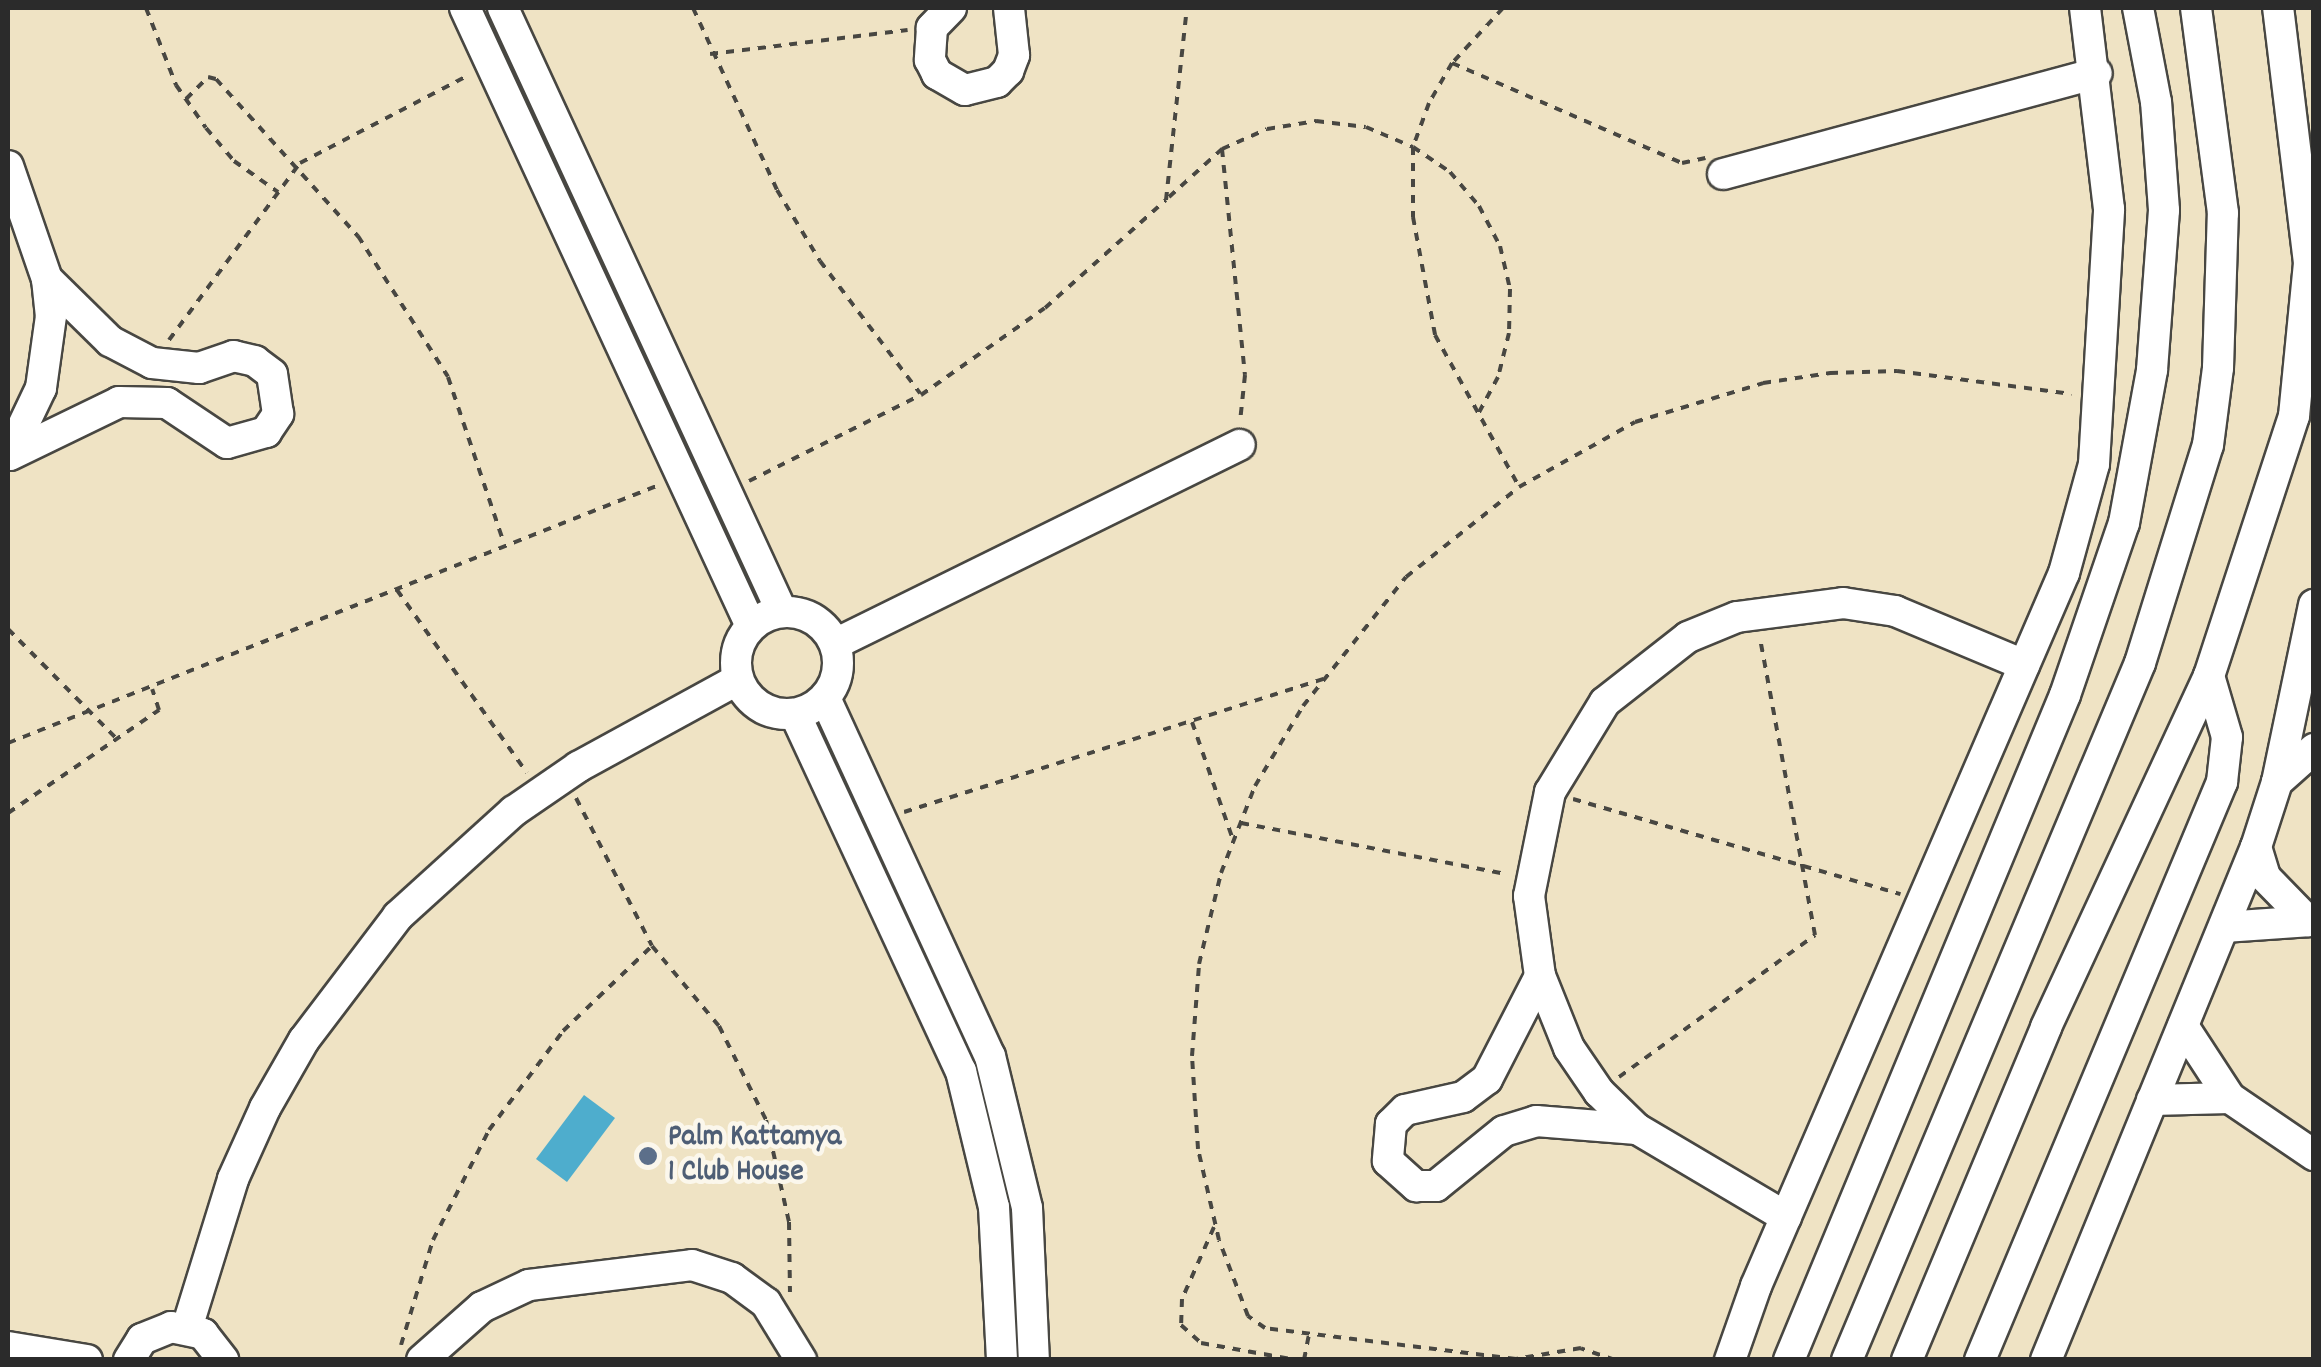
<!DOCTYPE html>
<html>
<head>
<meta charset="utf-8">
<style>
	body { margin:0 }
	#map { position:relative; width:2321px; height:1367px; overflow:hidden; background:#efe3c4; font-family:Dekko,sans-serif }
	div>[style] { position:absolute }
	.water>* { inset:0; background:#4eadcd }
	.path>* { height:4px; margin-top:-2px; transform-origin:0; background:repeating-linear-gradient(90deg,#484742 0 8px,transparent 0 16px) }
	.roads { filter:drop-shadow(2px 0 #484742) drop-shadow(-2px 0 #484742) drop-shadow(0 2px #484742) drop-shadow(0 -2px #484742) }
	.minor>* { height:30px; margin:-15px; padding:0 15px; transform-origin:15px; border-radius:15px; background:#fff }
	.minor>.ring { margin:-15px; padding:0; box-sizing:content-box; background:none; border:30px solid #fff; border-radius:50% }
	.dots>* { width:28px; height:28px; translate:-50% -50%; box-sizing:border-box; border:5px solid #fbf7ec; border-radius:50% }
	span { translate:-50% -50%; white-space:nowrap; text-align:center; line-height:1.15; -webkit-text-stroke:9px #fbf7ec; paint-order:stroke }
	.service-label { font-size:30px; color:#4e5e75; font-weight:700 }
	.left { translate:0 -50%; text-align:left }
	.frame { position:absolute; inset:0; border:10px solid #2b2b2b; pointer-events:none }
</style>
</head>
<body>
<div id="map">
	<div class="water">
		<i style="clip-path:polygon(584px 1095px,615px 1118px,567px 1182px,536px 1159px)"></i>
	</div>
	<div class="path">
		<i style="left:146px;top:8px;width:83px;rotate:68.7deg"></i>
		<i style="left:176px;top:85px;width:52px;rotate:55.1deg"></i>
		<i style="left:206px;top:128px;width:43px;rotate:49.7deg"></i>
		<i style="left:234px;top:161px;width:54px;rotate:35.2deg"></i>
		<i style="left:693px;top:8px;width:200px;rotate:65.2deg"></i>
		<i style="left:777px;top:190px;width:83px;rotate:58.8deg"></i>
		<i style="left:820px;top:261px;width:166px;rotate:52.9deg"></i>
		<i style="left:1503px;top:8px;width:75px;rotate:132.8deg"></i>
		<i style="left:1452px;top:63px;width:46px;rotate:119.9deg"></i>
		<i style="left:1429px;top:103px;width:47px;rotate:110deg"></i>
		<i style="left:1413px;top:147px;width:70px;rotate:90deg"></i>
		<i style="left:1413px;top:217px;width:120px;rotate:79.4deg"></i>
		<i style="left:1435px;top:335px;width:171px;rotate:61deg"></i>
		<i style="left:710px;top:54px;width:199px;rotate:-6.9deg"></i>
		<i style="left:1452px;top:63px;width:251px;rotate:23.5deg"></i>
		<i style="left:1682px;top:163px;width:24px;rotate:-12deg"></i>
		<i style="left:186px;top:99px;width:31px;rotate:-45deg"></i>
		<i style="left:208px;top:77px;width:8px;rotate:14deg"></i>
		<i style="left:216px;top:79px;width:212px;rotate:47.9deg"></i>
		<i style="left:358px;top:236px;width:167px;rotate:57.4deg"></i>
		<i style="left:448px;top:377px;width:175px;rotate:71.4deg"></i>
		<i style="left:1222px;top:149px;width:227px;rotate:84.2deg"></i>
		<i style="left:1245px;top:375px;width:47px;rotate:96.1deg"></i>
		<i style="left:1169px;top:197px;width:72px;rotate:-42.2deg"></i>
		<i style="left:1222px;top:149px;width:49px;rotate:-24deg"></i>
		<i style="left:1267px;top:129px;width:50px;rotate:-9.3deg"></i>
		<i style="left:1316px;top:121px;width:50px;rotate:6.8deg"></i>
		<i style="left:1366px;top:127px;width:51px;rotate:23.1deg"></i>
		<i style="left:1413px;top:147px;width:45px;rotate:34deg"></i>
		<i style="left:1450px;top:172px;width:45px;rotate:49.5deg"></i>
		<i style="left:1479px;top:206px;width:45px;rotate:62.3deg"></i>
		<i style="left:1500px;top:246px;width:44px;rotate:76.9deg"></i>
		<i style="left:1510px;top:289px;width:44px;rotate:91.3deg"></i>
		<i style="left:1509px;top:333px;width:45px;rotate:104deg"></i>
		<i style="left:1498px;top:377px;width:44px;rotate:118.3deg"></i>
		<i style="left:169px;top:340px;width:220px;rotate:-53.5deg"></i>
		<i style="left:300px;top:163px;width:191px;rotate:-27.5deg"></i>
		<i style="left:749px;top:481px;width:192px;rotate:-26.6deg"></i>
		<i style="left:921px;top:395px;width:151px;rotate:-35.1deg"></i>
		<i style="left:1045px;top:308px;width:162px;rotate:-41.8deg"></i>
		<i style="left:1166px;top:200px;width:193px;rotate:-83.8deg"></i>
		<i style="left:397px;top:590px;width:224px;rotate:54.6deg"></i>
		<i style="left:8px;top:629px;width:155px;rotate:45.3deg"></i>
		<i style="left:1192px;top:722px;width:125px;rotate:70.8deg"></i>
		<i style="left:8px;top:743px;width:700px;rotate:-21.62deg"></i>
		<i style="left:576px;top:798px;width:166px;rotate:62.8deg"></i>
		<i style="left:652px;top:946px;width:104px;rotate:50.1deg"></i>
		<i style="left:719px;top:1026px;width:105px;rotate:63.4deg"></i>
		<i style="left:766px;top:1120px;width:105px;rotate:77.3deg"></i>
		<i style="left:789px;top:1222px;width:70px;rotate:89.2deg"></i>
		<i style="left:1573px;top:799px;width:341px;rotate:16.2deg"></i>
		<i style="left:904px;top:812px;width:441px;rotate:-17.6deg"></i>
		<i style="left:8px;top:813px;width:183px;rotate:-34.3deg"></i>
		<i style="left:159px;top:710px;width:22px;rotate:-108deg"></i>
		<i style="left:1241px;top:823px;width:271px;rotate:10.9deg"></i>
		<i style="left:1619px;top:1077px;width:242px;rotate:-35.9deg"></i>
		<i style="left:1815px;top:935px;width:303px;rotate:-100.5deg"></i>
		<i style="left:1214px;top:1227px;width:79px;rotate:114deg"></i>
		<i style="left:1182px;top:1299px;width:26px;rotate:92deg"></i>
		<i style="left:1181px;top:1325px;width:27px;rotate:42deg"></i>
		<i style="left:1201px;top:1343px;width:97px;rotate:10.1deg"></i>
		<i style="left:401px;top:1345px;width:110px;rotate:-73.1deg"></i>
		<i style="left:433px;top:1240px;width:123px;rotate:-63deg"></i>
		<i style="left:489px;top:1130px;width:124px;rotate:-53.2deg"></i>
		<i style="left:563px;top:1031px;width:123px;rotate:-43.7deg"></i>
		<i style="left:1304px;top:1360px;width:26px;rotate:-79deg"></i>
		<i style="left:1615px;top:1360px;width:36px;rotate:-161deg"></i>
		<i style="left:1581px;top:1348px;width:66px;rotate:170.4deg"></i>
		<i style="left:1516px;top:1359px;width:253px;rotate:-173deg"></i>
		<i style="left:1265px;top:1328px;width:21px;rotate:-145deg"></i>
		<i style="left:1248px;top:1316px;width:81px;rotate:-110.9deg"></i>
		<i style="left:1219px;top:1240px;width:93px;rotate:-103deg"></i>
		<i style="left:1198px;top:1149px;width:93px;rotate:-93.7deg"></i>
		<i style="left:1192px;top:1056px;width:92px;rotate:-85.6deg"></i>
		<i style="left:1199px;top:964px;width:94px;rotate:-76.4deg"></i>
		<i style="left:1221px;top:873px;width:93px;rotate:-68.7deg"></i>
		<i style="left:1255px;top:786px;width:93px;rotate:-59deg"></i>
		<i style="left:1303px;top:706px;width:165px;rotate:-51.4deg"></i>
		<i style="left:1406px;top:577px;width:144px;rotate:-38.5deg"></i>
		<i style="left:1519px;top:487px;width:133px;rotate:-29.3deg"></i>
		<i style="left:1635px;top:422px;width:134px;rotate:-16.9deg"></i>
		<i style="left:1763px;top:383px;width:68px;rotate:-8.5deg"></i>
		<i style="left:1830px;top:373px;width:67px;rotate:-1.7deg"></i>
		<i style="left:1897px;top:371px;width:176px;rotate:7.5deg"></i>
	</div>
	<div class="roads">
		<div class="minor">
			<i style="left:465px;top:8px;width:681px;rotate:65.17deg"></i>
			<i style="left:503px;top:8px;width:665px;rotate:65.21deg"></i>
			<i style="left:951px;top:8px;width:28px;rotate:134deg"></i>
			<i style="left:932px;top:28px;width:32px;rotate:94deg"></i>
			<i style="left:930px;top:60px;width:16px;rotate:63deg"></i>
			<i style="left:937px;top:74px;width:32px;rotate:30deg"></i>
			<i style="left:965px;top:90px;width:33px;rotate:-14deg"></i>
			<i style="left:997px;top:82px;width:16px;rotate:-45deg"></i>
			<i style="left:1008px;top:71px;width:17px;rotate:-69deg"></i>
			<i style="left:1014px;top:55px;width:47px;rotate:-96.1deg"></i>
			<i style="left:8px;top:166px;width:120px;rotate:71deg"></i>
			<i style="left:47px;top:279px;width:37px;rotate:84deg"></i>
			<i style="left:51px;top:316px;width:73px;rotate:97.9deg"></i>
			<i style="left:41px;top:388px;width:74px;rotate:115.5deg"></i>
			<i style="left:1723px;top:174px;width:387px;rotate:-15.1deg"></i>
			<i style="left:10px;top:455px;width:121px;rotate:-25.9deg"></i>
			<i style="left:119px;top:402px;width:48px;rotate:1.2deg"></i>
			<i style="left:167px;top:403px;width:72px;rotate:33.7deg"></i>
			<i style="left:227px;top:443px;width:41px;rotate:-15.8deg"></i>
			<i style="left:266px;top:432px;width:22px;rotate:-56deg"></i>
			<i style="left:278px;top:414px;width:40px;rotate:-98.5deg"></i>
			<i style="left:272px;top:374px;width:21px;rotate:-143deg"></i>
			<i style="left:255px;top:361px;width:22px;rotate:-167deg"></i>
			<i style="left:234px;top:356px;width:37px;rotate:161deg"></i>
			<i style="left:199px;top:368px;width:47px;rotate:-173.9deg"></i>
			<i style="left:152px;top:363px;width:47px;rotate:-152.4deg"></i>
			<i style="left:110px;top:341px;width:88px;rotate:-135.5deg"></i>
			<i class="ring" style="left:736px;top:612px;width:72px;height:72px"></i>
			<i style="left:835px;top:644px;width:451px;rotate:-26.2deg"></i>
			<i style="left:825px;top:698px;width:394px;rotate:65.3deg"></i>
			<i style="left:990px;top:1056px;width:156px;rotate:76.3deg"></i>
			<i style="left:1027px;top:1208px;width:152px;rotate:87.4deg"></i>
			<i style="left:795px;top:714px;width:394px;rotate:65.1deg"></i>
			<i style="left:961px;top:1071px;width:140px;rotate:76.4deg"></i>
			<i style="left:994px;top:1207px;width:153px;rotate:87deg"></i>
			<i style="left:2277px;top:782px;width:50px;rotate:-41.7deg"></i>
			<i style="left:2256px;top:847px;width:31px;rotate:73deg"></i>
			<i style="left:2265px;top:877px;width:62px;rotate:45.7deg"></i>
			<i style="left:2224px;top:927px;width:87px;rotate:-3.9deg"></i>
			<i style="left:1540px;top:976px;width:116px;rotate:117.2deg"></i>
			<i style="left:1487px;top:1079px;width:30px;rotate:143deg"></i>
			<i style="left:1463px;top:1097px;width:59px;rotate:167.4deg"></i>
			<i style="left:1405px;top:1110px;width:20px;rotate:135deg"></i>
			<i style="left:1391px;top:1124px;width:37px;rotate:95deg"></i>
			<i style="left:1388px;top:1161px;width:38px;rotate:42deg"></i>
			<i style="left:1416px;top:1186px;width:20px"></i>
			<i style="left:1436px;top:1186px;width:87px;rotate:-39deg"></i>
			<i style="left:1504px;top:1131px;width:34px;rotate:-17deg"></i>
			<i style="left:1536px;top:1121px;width:101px;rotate:4.5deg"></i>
			<i style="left:2183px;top:1026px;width:86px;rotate:56.9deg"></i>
			<i style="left:2230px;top:1098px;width:102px;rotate:34.2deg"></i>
			<i style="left:2152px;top:1100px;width:78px;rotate:-1.5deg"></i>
			<i style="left:1786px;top:1217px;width:173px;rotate:-149.4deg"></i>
			<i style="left:1637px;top:1129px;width:53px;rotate:-135.8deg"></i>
			<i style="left:1599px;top:1092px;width:53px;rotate:-124.3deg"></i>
			<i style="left:1569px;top:1048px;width:78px;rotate:-111.9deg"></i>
			<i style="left:1540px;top:976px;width:81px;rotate:-97.8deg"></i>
			<i style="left:1529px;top:896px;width:106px;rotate:-78.6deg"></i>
			<i style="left:1550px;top:792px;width:105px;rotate:-58.6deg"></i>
			<i style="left:1605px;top:702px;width:105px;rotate:-38.1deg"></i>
			<i style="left:1688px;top:637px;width:53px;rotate:-22.2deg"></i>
			<i style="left:1737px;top:617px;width:107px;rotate:-7.5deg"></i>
			<i style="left:1843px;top:603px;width:53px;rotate:8.7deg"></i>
			<i style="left:1895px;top:611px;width:140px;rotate:22.7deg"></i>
			<i style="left:187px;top:1328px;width:156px;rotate:-72.8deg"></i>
			<i style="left:233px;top:1179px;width:78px;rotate:-65.7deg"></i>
			<i style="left:265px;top:1108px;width:78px;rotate:-60.2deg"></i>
			<i style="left:304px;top:1040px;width:156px;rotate:-52.8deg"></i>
			<i style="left:398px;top:916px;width:156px;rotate:-42.2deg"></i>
			<i style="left:514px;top:811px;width:78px;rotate:-34.5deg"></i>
			<i style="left:578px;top:767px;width:181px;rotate:-28.7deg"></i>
			<i style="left:8px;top:1347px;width:80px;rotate:9.3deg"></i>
			<i style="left:129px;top:1360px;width:25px;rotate:-58deg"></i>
			<i style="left:142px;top:1339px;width:31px;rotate:-22deg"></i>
			<i style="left:171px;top:1327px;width:33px;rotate:12deg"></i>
			<i style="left:203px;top:1334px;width:33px;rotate:52deg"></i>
			<i style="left:422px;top:1360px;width:80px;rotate:-41.5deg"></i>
			<i style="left:482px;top:1307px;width:52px;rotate:-25.1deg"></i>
			<i style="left:529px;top:1285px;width:164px;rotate:-7deg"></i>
			<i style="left:692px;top:1265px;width:42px;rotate:18deg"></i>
			<i style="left:732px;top:1278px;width:42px;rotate:36.3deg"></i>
			<i style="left:766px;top:1303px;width:67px;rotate:58.4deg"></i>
			<i style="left:1730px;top:1360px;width:78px;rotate:-70.6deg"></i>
			<i style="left:1756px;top:1286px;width:777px;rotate:-66.64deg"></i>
			<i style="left:2064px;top:573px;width:113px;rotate:-74.6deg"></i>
			<i style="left:2094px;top:464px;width:255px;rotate:-86.6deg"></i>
			<i style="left:2109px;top:209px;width:202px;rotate:-96.8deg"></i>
			<i style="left:1789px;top:1360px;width:720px;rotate:-67.46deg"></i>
			<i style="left:2065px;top:695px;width:182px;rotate:-71.1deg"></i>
			<i style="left:2124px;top:523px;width:156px;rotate:-79.6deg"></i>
			<i style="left:2152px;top:370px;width:160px;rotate:-85.7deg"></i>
			<i style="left:2164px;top:210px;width:108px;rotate:-94.2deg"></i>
			<i style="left:2156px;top:102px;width:96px;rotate:-100.8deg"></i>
			<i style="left:1847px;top:1360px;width:756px;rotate:-67.2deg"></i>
			<i style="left:2140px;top:663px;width:228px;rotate:-72.7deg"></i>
			<i style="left:2208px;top:445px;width:78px;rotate:-82.6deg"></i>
			<i style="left:2218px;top:368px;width:155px;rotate:-88.2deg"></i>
			<i style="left:2223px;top:213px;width:207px;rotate:-97.5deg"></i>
			<i style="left:1907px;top:1360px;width:361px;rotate:-67.3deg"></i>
			<i style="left:2046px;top:1027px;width:387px;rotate:-65.1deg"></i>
			<i style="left:2209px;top:676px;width:274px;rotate:-71.9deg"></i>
			<i style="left:2294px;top:416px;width:154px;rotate:-84.4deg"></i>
			<i style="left:2309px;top:263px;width:257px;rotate:-96.9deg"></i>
			<i style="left:1980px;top:1360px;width:627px;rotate:-67.28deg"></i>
			<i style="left:2222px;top:782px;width:45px;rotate:-83.7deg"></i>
			<i style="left:2227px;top:737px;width:64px;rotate:-106.4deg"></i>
			<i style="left:2046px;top:1360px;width:554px;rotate:-67.74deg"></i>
			<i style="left:2256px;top:847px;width:68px;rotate:-72.1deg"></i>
			<i style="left:2277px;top:782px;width:181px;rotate:-78.2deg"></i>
		</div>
	</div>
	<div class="dots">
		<i style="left:648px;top:1156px;background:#5c6f8a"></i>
	</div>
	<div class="service-label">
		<span class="left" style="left:668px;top:1156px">Palm Kattamya<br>1 Club House</span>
	</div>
	<div class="frame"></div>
</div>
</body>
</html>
